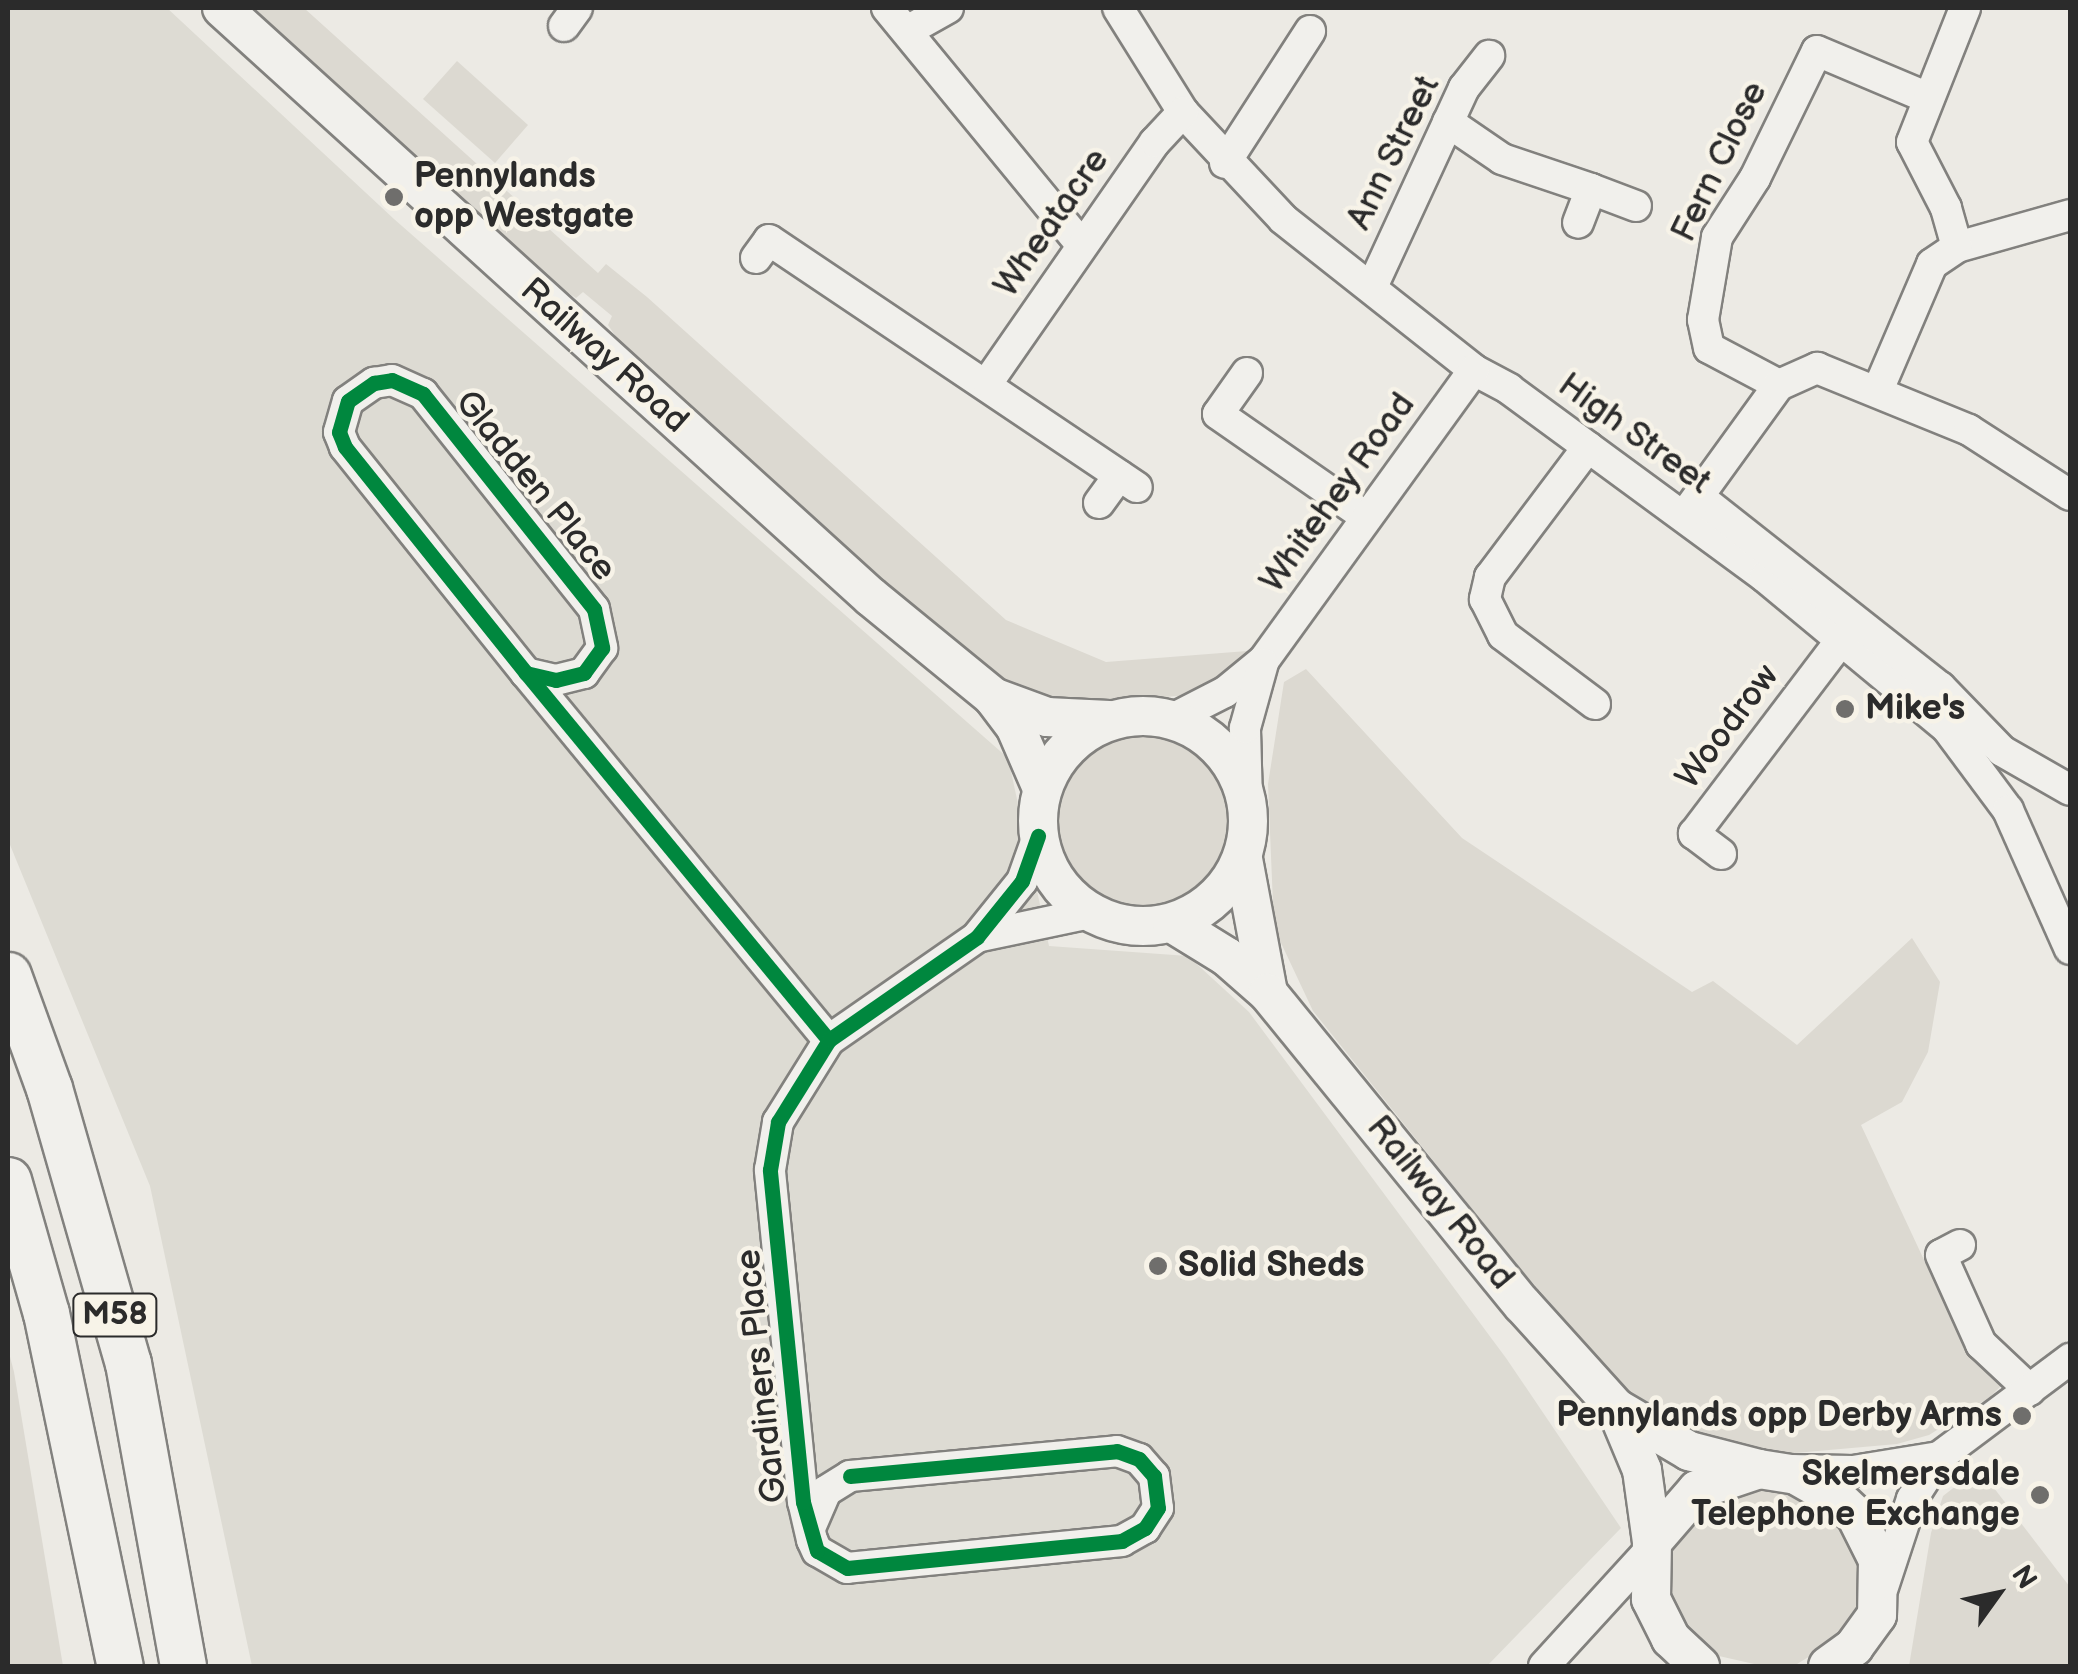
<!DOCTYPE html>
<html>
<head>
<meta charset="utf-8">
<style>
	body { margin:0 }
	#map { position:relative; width:2078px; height:1674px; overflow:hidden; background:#eceae4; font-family:"Balsamiq Sans",sans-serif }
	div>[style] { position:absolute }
	.built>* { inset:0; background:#dddbd3 }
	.green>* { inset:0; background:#dcd9d1 }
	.round { border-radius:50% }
	.roads { filter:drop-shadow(2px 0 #82817e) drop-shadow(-2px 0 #82817e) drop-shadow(0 2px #82817e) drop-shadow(0 -2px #82817e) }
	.minor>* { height:30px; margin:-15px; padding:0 15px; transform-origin:15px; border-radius:15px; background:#f1f0ec }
	.major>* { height:38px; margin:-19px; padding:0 19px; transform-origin:19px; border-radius:19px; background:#f1f0ec }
	.major>.ring { margin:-19px; padding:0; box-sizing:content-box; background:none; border:38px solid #f1f0ec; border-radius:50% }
	.highway>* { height:45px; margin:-22.5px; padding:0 22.5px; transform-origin:22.5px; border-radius:22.5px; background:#f1f0ec }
	.cycleway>* { height:15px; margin:-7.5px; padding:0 7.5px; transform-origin:7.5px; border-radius:7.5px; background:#00873e }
	.dots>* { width:28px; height:28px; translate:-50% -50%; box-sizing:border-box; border:5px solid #f7f3e8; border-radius:50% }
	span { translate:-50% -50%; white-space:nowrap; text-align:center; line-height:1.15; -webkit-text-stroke:9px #f7f3e8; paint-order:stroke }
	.shield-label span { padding:2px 8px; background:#f7f3e8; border:2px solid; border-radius:8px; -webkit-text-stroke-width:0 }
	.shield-label { font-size:32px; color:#2b2b2b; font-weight:700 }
	.street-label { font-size:35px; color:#2b2b2b }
	.poi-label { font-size:35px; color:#2b2b2b; font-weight:700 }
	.left { translate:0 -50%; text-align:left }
	.right { translate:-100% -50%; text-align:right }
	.frame { position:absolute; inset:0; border:10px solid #2b2b2b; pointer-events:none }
	.north { position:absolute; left:1948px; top:1544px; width:100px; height:100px; -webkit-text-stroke:8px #f7f3e8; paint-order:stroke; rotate:57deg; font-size:28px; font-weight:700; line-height:40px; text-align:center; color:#2b2b2b }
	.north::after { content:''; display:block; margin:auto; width:35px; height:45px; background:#2b2b2b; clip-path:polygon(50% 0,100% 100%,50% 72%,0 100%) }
</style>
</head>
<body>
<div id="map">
	<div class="built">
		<i style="clip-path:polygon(8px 8px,167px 8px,394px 219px,1008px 758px,1049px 946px,1188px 956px,1249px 1012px,1506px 1358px,1621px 1528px,1487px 1666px,252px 1666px,150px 1186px,8px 840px)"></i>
	</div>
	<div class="green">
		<i style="clip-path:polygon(247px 8px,304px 8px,598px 273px,606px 264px,647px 297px,1006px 620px,1106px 662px,1260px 650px,1238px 674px,1190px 695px,1063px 705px,1027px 695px,943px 638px,641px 374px,608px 325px,612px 316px,583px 292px,576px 298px,516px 258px)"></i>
		<i style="clip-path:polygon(457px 61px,528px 125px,495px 163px,423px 99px)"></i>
		<i style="clip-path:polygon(1306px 669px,1462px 838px,1692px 992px,1713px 981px,1797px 1045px,1912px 938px,1940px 982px,1928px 1052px,1902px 1102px,1861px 1125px,1967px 1352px,1981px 1344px,2007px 1380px,1990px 1397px,1929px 1435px,1897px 1444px,1749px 1457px,1642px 1407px,1518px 1266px,1313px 1011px,1274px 928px,1268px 784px,1284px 682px)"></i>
		<i class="round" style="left:1056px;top:734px;width:172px;height:172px"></i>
		<i style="clip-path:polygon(8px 1349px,14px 1372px,63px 1666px,8px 1666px)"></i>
		<i style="clip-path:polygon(1970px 1475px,1984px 1475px,2070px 1587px,2070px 1666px,1909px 1666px,1931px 1533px,1943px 1496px)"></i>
		<i style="clip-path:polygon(1756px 1488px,1793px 1493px,1836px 1517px,1861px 1557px,1862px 1597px,1843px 1636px,1797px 1664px,1763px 1666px,1710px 1654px,1689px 1637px,1667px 1599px,1667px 1553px,1692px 1511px)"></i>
	</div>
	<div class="roads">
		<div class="minor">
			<i style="left:887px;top:8px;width:307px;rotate:50.6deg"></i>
			<i style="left:1118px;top:8px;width:123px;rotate:58deg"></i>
			<i style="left:1183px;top:112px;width:146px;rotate:46.9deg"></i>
			<i style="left:1283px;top:219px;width:243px;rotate:38.3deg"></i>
			<i style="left:1474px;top:370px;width:40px;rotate:28deg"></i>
			<i style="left:1509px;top:389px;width:318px;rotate:36.3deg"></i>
			<i style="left:1765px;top:577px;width:236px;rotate:39.7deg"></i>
			<i style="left:1947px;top:728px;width:102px;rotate:53.4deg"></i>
			<i style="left:2008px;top:810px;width:152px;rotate:66deg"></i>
			<i style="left:564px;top:26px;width:22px;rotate:-54deg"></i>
			<i style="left:907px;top:31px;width:47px;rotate:-29.3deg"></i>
			<i style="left:1448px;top:122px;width:65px;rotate:34.4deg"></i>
			<i style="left:1502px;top:159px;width:94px;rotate:18.6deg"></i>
			<i style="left:1591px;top:189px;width:36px;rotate:111deg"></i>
			<i style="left:1225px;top:163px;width:157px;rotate:-57.2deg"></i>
			<i style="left:1591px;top:189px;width:48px;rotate:20.7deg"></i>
			<i style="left:1957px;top:247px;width:117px;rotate:-15.8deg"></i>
			<i style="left:756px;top:258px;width:22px;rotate:-54deg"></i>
			<i style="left:769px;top:240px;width:443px;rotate:33.9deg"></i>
			<i style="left:1372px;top:287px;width:219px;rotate:-65.2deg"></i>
			<i style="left:1464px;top:88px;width:41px;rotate:-52deg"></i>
			<i style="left:1247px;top:373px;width:50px;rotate:125.3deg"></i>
			<i style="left:1218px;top:414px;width:180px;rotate:34.8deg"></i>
			<i style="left:392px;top:380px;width:34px;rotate:24deg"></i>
			<i style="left:423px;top:394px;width:275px;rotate:51.5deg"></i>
			<i style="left:594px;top:609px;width:40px;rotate:78deg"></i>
			<i style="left:602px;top:648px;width:31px;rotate:126deg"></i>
			<i style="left:584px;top:673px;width:29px;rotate:166deg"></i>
			<i style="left:556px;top:680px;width:31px;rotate:-167deg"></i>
			<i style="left:526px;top:673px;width:290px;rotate:-128.7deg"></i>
			<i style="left:345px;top:447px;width:16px;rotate:-112deg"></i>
			<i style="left:339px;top:432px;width:32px;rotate:-74deg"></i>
			<i style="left:348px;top:401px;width:32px;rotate:-35deg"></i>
			<i style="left:374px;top:383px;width:18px;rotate:-9deg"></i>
			<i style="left:988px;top:382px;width:292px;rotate:-55.2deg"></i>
			<i style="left:1155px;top:142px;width:41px;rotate:-47deg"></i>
			<i style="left:1779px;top:385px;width:79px;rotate:-152.1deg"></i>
			<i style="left:1709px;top:348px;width:29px;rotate:-102deg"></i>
			<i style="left:1703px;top:320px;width:84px;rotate:-80.4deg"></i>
			<i style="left:1717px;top:237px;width:70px;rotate:-57.2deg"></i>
			<i style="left:1755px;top:178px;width:141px;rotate:-64deg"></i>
			<i style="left:1817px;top:51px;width:118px;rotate:22.9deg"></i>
			<i style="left:1878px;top:390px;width:137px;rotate:-66.8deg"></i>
			<i style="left:1932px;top:264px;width:30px;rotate:-34deg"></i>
			<i style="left:1957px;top:247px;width:41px;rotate:-105.8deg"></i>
			<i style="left:1946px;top:208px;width:74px;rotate:-117.3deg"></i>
			<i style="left:1912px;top:142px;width:144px;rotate:-68.4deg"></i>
			<i style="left:1588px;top:447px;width:163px;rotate:127deg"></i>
			<i style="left:1490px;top:577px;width:23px;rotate:103deg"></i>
			<i style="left:1485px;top:599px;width:40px;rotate:63.4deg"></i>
			<i style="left:1503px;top:635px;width:115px;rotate:36.9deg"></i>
			<i style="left:1699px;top:497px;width:307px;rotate:38.3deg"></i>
			<i style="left:1940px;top:687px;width:89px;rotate:45.9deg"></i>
			<i style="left:2002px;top:751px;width:78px;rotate:29.8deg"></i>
			<i style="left:1099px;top:503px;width:34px;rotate:-54deg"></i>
			<i style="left:1684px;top:516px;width:162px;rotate:-54.1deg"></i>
			<i style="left:1779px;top:385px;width:42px;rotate:-24.1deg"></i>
			<i style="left:1817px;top:368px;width:164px;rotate:22.2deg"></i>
			<i style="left:1969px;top:430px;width:120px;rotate:32.8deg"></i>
			<i style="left:526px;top:673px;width:476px;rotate:50.5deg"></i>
			<i style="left:1172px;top:719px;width:59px;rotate:-27deg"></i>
			<i style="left:1225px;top:692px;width:50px;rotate:-39.4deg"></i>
			<i style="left:1264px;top:660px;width:358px;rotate:-54.1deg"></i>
			<i style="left:1247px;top:801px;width:73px;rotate:-91.6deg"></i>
			<i style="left:1245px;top:728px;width:67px;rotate:-74.5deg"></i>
			<i style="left:1721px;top:854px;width:34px;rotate:-143deg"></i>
			<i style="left:1694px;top:834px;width:245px;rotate:-52.8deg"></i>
			<i style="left:981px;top:936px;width:111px;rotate:-11.9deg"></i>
			<i style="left:1960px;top:1245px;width:21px;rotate:152deg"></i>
			<i style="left:1941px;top:1255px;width:98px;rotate:65.8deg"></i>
			<i style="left:1981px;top:1344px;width:67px;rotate:43.2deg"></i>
			<i style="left:1788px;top:1470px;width:65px;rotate:0.9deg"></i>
			<i style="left:1853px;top:1471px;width:87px;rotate:-9.2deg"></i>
			<i style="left:1939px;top:1457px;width:164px;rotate:-36.8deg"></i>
			<i style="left:810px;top:1528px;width:40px;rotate:-66.6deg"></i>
			<i style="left:826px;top:1491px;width:28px;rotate:-32deg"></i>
			<i style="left:850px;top:1476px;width:268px;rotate:-5.3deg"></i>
			<i style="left:1117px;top:1451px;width:23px;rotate:20deg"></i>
			<i style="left:1139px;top:1459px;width:23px;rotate:49deg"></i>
			<i style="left:1154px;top:1476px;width:32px;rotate:83deg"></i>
			<i style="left:1158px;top:1508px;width:24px;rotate:123deg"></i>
			<i style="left:1145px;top:1528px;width:26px;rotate:151deg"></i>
			<i style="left:1122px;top:1541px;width:276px;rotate:174.4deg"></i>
			<i style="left:847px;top:1568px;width:34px;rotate:-150deg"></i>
			<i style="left:817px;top:1551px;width:12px;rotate:-114deg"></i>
			<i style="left:812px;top:1540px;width:39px;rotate:-103deg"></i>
			<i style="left:803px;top:1502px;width:334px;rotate:-95.7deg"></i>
			<i style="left:770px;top:1170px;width:49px;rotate:-80.5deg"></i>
			<i style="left:778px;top:1122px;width:97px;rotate:-58.1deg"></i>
			<i style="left:829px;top:1040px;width:180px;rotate:-34.8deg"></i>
			<i style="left:977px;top:937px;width:72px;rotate:-51.2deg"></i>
			<i style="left:1022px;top:881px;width:48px;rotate:-70.4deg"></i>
			<i style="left:1883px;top:1587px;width:93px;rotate:-71.8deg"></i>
			<i style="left:1912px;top:1499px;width:50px;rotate:-57.3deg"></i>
			<i style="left:1544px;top:1666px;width:157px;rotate:-47.6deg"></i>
		</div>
		<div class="major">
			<i style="left:222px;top:8px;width:876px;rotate:42.23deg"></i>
			<i style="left:871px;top:597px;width:158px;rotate:39.3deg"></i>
			<i style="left:993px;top:697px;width:36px;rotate:53deg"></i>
			<i style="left:1015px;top:726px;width:68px;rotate:66.5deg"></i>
			<i style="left:993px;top:697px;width:58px;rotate:20.3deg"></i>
			<i style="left:1047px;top:717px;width:62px;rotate:2.8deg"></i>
			<i class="ring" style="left:1038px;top:716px;width:172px;height:172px"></i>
			<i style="left:1243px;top:859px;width:136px;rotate:79.4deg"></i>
			<i style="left:1172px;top:923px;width:65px;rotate:31.7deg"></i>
			<i style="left:1227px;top:957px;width:55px;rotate:41.3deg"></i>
			<i style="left:1268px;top:993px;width:402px;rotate:50.8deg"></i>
			<i style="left:1522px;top:1304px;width:140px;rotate:47.9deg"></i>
			<i style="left:1616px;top:1408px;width:85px;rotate:30.5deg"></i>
			<i style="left:1689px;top:1451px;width:72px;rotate:14.4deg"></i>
			<i style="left:1616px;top:1408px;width:67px;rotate:67.2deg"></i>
			<i style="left:1642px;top:1470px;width:73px;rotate:82.1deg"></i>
			<i style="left:1700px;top:1666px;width:40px;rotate:-137deg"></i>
			<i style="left:1671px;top:1639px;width:45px;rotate:-116.6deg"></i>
			<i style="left:1651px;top:1599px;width:57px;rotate:-89deg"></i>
			<i style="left:1652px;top:1542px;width:69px;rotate:-49.1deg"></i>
			<i style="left:1697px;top:1490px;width:65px;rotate:-18.7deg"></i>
			<i style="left:1759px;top:1469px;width:37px;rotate:9deg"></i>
			<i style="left:1796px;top:1475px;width:48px;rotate:29.7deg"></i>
			<i style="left:1838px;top:1499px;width:25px;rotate:43deg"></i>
			<i style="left:1856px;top:1516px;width:49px;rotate:63.4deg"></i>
			<i style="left:1878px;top:1560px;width:55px;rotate:91deg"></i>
			<i style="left:1877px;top:1615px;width:39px;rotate:126deg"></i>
			<i style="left:1854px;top:1647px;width:32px;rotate:144deg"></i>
		</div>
		<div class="highway">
			<i style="left:8px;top:975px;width:120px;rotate:70.1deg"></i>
			<i style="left:49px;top:1088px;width:286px;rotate:74deg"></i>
			<i style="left:128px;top:1363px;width:308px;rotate:79.7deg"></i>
			<i style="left:8px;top:1180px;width:138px;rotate:74.1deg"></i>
			<i style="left:46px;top:1313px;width:361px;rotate:78.2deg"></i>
		</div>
	</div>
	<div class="cycleway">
		<i style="left:392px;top:380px;width:34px;rotate:24deg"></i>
		<i style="left:423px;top:394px;width:275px;rotate:51.5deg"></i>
		<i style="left:594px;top:609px;width:40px;rotate:78deg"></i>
		<i style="left:602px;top:648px;width:31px;rotate:126deg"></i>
		<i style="left:584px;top:673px;width:29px;rotate:166deg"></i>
		<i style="left:556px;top:680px;width:31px;rotate:-167deg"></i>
		<i style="left:526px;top:673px;width:290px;rotate:-128.7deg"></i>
		<i style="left:345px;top:447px;width:16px;rotate:-112deg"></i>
		<i style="left:339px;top:432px;width:32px;rotate:-74deg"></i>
		<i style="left:348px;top:401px;width:32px;rotate:-35deg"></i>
		<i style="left:374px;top:383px;width:18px;rotate:-9deg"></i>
		<i style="left:526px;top:673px;width:476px;rotate:50.5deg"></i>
		<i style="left:850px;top:1476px;width:268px;rotate:-5.3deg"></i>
		<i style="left:1117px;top:1451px;width:23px;rotate:20deg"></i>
		<i style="left:1139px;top:1459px;width:23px;rotate:49deg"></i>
		<i style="left:1154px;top:1476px;width:32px;rotate:83deg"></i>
		<i style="left:1158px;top:1508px;width:24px;rotate:123deg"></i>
		<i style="left:1145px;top:1528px;width:26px;rotate:151deg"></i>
		<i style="left:1122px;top:1541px;width:276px;rotate:174.4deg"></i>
		<i style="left:847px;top:1568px;width:34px;rotate:-150deg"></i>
		<i style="left:817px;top:1551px;width:51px;rotate:-105.9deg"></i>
		<i style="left:803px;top:1502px;width:334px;rotate:-95.7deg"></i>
		<i style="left:770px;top:1170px;width:49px;rotate:-80.5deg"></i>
		<i style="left:778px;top:1122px;width:97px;rotate:-58.1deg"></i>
		<i style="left:829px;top:1040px;width:180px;rotate:-34.8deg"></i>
		<i style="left:977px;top:937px;width:72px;rotate:-51.2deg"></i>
		<i style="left:1022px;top:881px;width:48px;rotate:-70.4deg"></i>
	</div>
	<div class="dots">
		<i style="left:394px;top:197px;background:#6f6e6c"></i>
		<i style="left:1845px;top:709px;background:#6f6e6c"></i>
		<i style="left:1158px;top:1266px;background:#6f6e6c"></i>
		<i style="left:2022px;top:1416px;background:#6f6e6c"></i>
		<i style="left:2040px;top:1495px;background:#6f6e6c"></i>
	</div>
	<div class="shield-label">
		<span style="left:115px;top:1315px">M58</span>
	</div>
	<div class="street-label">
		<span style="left:1394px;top:153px;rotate:-64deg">Ann Street</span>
		<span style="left:1720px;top:162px;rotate:-64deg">Fern Close</span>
		<span style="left:1052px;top:223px;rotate:-55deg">Wheatacre</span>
		<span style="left:604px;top:356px;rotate:42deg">Railway Road</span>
		<span style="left:1634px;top:434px;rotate:36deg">High Street</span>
		<span style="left:535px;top:486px;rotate:51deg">Gladden Place</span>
		<span style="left:1338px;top:493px;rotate:-54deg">Whitehey Road</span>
		<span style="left:1728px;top:727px;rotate:-53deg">Woodrow</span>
		<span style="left:1440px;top:1203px;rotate:51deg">Railway Road</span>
		<span style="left:762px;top:1376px;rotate:-96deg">Gardiners Place</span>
	</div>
	<div class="poi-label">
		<span class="left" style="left:414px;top:197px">Pennylands<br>opp Westgate</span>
		<span class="left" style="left:1865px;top:709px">Mike's</span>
		<span class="left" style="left:1178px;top:1266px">Solid Sheds</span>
		<span class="right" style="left:2002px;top:1416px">Pennylands opp Derby Arms</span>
		<span class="right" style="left:2020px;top:1495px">Skelmersdale<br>Telephone Exchange</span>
	</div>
	<div class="frame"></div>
	<div class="north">N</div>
</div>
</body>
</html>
